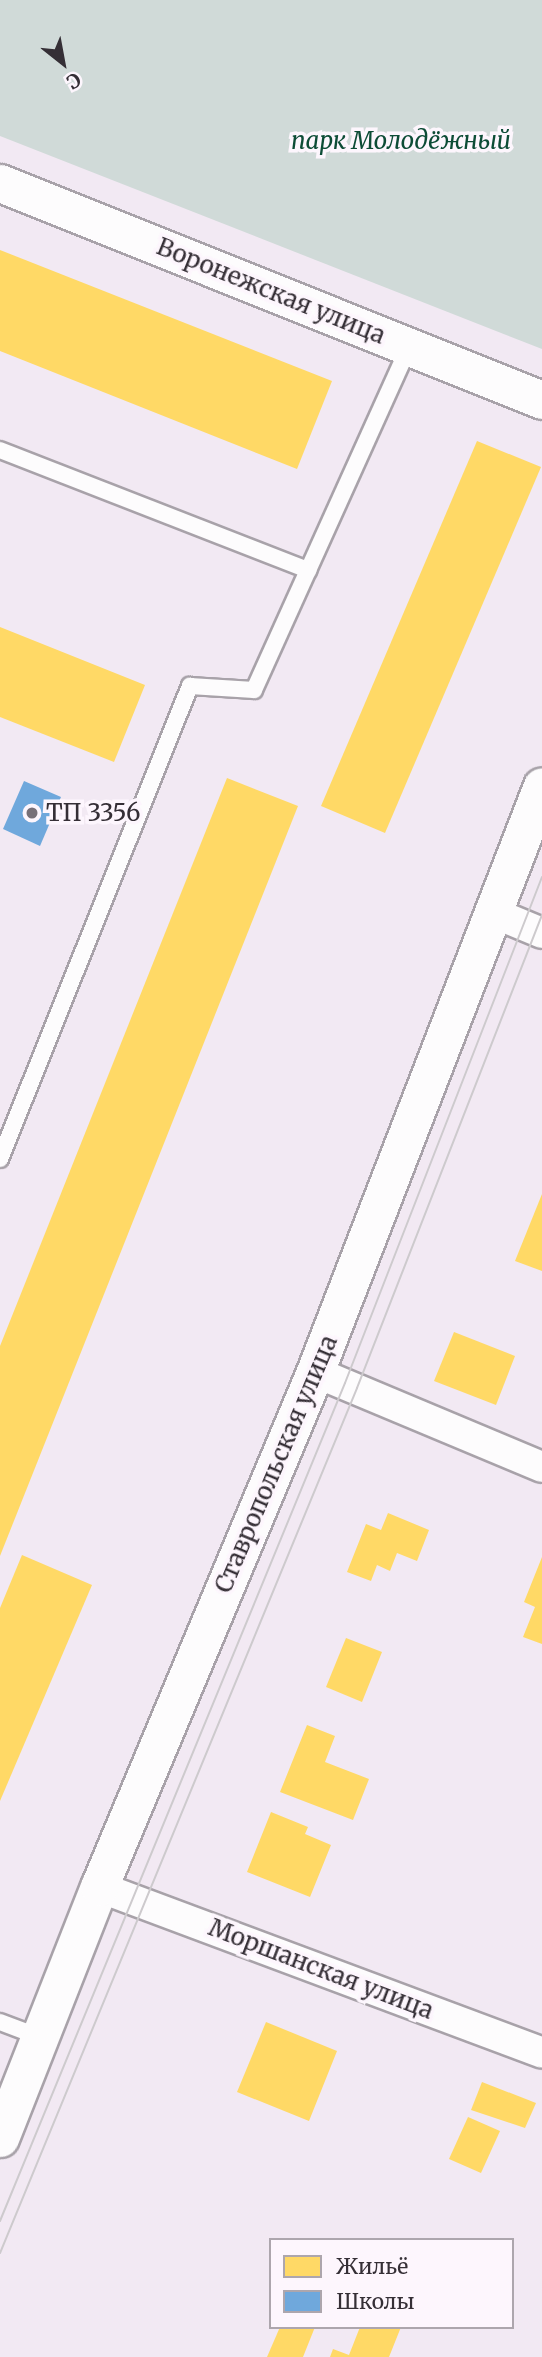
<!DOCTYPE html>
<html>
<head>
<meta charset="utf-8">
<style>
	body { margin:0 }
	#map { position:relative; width:542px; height:2357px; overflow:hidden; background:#f2e9f3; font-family:Merriweather,serif }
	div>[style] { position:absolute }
	.green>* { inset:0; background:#d0dad8 }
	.homes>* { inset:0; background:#ffd966 }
	.schools>* { inset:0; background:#6fa8dc }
	.roads { filter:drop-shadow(2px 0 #a8a2a9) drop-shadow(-2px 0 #a8a2a9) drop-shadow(0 2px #a8a2a9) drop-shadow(0 -2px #a8a2a9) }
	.service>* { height:16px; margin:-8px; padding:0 8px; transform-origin:8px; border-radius:8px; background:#fdfcfd }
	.minor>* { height:30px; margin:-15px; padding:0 15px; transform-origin:15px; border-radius:15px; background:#fdfcfd }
	.tertiary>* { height:37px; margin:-18.5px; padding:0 18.5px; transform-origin:18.5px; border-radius:18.5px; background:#fdfcfd }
	.tram>* { height:2px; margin:-1px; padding:0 1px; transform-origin:1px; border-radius:1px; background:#cdcacd }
	.dots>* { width:19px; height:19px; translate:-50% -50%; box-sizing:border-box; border:4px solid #fdf6fd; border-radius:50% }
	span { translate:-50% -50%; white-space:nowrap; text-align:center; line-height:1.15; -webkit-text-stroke:7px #fdf6fd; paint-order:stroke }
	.park-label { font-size:24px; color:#0d4c36; font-style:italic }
	.street-label { font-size:24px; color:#352f36 }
	.poi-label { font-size:24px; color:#352f36 }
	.left { translate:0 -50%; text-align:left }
	.legend { position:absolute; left:269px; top:2238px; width:245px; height:91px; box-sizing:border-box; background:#fdf6fd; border:2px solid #ada6ad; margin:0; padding:9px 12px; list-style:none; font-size:21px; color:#352f36 }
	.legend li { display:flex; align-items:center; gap:14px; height:35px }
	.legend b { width:35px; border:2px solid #ada6ad }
	.north { position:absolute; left:28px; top:28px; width:70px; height:70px; -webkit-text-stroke:5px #fdf6fd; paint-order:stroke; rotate:149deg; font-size:19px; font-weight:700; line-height:28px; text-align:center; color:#352f36 }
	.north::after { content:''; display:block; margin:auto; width:24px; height:32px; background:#352f36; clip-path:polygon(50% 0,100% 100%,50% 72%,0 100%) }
</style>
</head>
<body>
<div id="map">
	<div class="green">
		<i style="clip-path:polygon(0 0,542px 0,542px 349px,0 136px)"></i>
	</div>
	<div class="homes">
		<i style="clip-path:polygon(0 250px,332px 381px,297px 469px,0 351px)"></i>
		<i style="clip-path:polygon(477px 441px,541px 467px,385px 833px,321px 806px)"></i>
		<i style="clip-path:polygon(0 627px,145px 685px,114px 762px,0 717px)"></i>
		<i style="clip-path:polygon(227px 778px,298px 806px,0 1556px,0 1346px)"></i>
		<i style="clip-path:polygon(542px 1194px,542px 1271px,515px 1261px)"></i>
		<i style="clip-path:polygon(454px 1332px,515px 1356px,496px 1405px,434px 1381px)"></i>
		<i style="clip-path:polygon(388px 1513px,429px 1530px,417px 1561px,397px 1553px,390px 1571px,377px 1565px,371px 1581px,347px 1572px,366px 1524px,381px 1530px)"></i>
		<i style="clip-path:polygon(22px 1555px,92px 1585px,0 1801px,0 1608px)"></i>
		<i style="clip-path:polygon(542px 1557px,542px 1644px,523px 1637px,535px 1607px,524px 1602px)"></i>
		<i style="clip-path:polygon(346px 1638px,382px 1652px,362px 1702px,326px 1687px)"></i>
		<i style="clip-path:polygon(307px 1725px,335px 1736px,325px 1762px,369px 1779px,353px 1820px,280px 1792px)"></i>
		<i style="clip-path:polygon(271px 1812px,308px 1827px,305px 1834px,331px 1845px,310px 1897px,247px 1872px)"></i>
		<i style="clip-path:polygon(266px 2022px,337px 2051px,309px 2121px,237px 2092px)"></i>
		<i style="clip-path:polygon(482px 2082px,536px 2103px,525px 2128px,471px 2110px)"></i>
		<i style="clip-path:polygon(468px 2117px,500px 2131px,481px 2173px,449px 2159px)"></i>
		<i style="clip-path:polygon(280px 2327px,315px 2327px,303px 2357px,267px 2357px)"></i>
		<i style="clip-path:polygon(360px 2327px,401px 2327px,389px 2357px,330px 2357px,333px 2349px,349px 2355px)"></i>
	</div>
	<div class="schools">
		<i style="clip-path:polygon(24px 781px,61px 797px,40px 846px,3px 829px)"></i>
	</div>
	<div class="roads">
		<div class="service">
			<i style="left:0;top:450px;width:331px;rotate:21.3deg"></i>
			<i style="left:0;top:1159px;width:510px;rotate:-68.12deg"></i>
			<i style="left:190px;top:686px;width:64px;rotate:3.6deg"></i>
			<i style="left:254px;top:690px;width:377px;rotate:-65.7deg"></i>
			<i style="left:0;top:2022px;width:43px;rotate:20.6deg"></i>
		</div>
		<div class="minor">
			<i style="left:494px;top:913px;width:52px;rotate:22.6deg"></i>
			<i style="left:315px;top:1372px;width:246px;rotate:22.7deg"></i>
			<i style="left:99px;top:1887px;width:473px;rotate:20.5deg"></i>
		</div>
		<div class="tertiary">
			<i style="left:0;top:183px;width:584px;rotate:21.82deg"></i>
			<i style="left:0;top:2138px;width:270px;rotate:-68.5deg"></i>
			<i style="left:99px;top:1887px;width:558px;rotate:-67.25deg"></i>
			<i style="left:315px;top:1372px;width:628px;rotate:-68.83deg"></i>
		</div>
	</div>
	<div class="tram">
		<i style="left:0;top:2221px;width:906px;rotate:-67.62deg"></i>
		<i style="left:345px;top:1383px;width:543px;rotate:-68.73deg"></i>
		<i style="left:0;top:2253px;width:936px;rotate:-67.57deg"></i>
		<i style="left:357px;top:1388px;width:508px;rotate:-68.64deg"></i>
	</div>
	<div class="dots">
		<i style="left:32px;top:813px;background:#777078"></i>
	</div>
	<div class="park-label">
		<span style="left:401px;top:141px">парк Молодёжный</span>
	</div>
	<div class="street-label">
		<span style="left:271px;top:291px;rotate:22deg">Воронежская улица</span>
		<span style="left:276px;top:1464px;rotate:-67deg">Ставропольская улица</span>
		<span style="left:321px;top:1969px;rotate:21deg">Моршанская улица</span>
	</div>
	<div class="poi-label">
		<span class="left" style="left:46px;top:813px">ТП 3356</span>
	</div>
	<ul class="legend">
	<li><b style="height:19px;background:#ffd966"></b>Жильё</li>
	<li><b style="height:19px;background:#6fa8dc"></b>Школы</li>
	</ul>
	<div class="north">С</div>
</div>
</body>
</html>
